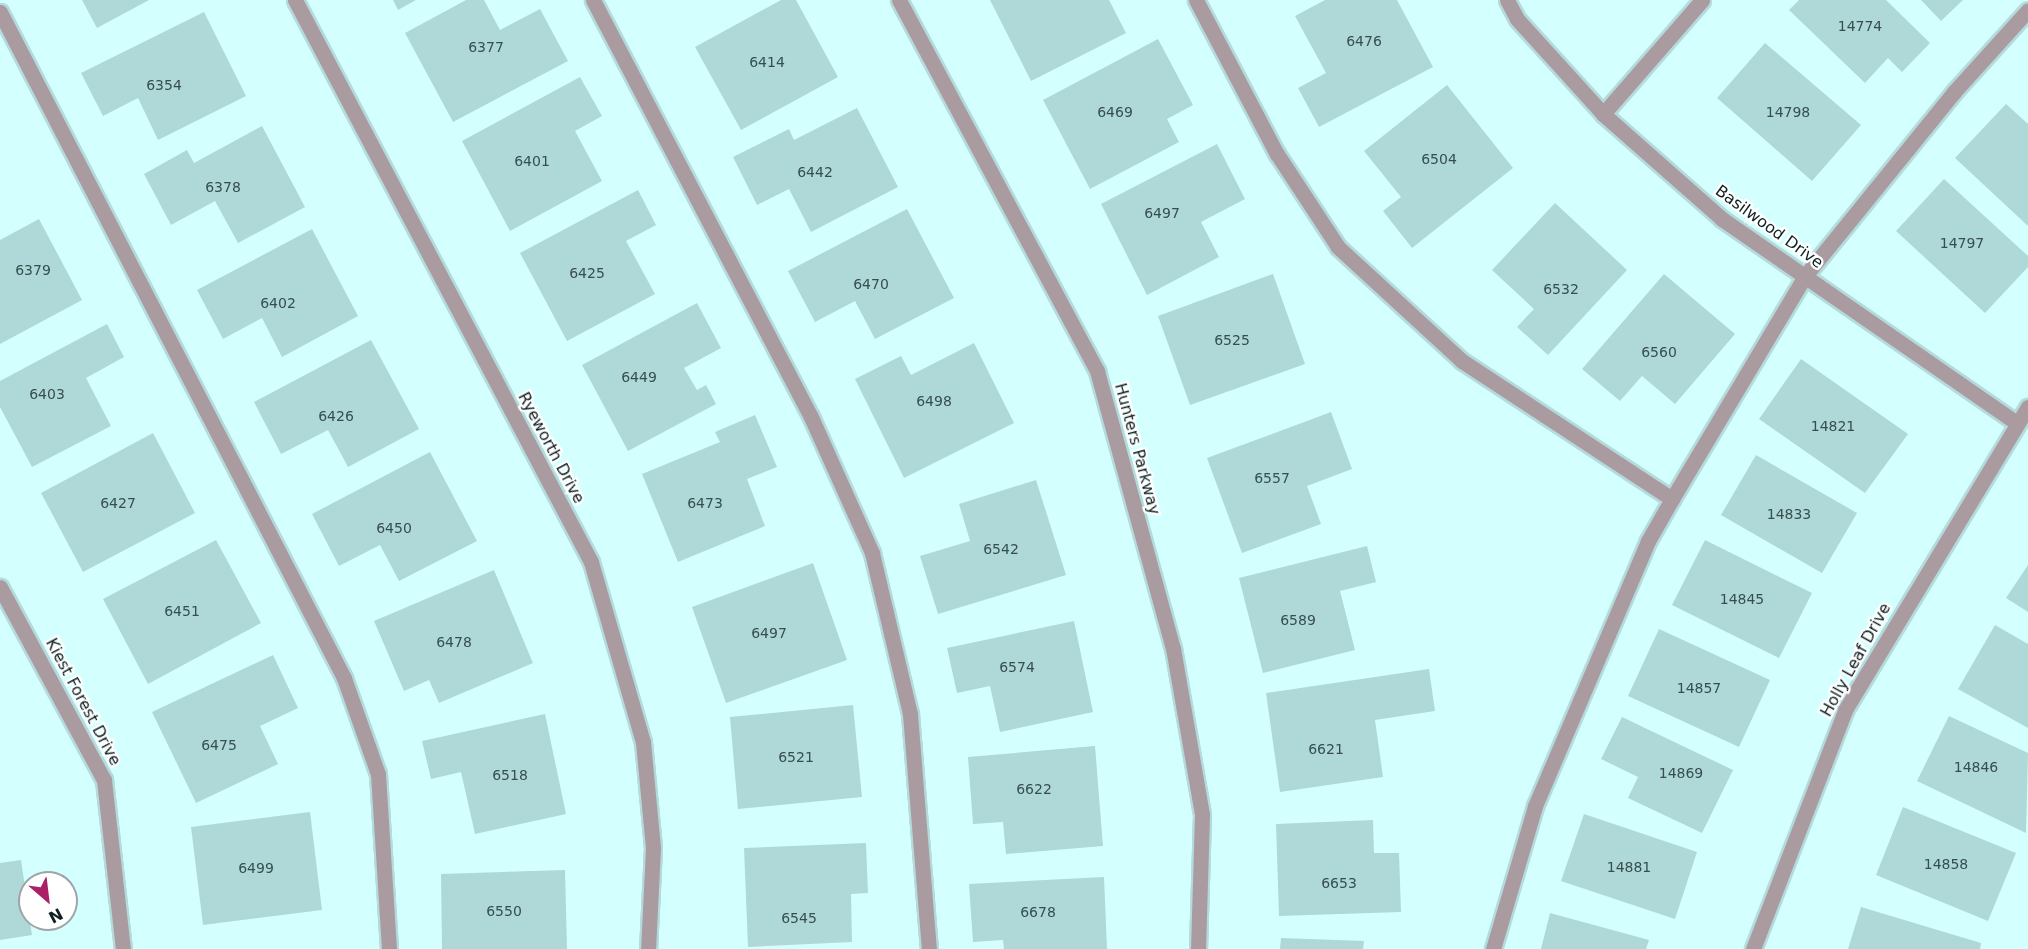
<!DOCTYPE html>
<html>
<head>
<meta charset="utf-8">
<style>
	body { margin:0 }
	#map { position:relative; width:2028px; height:949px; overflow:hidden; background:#d4ffff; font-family:"DejaVu Sans",sans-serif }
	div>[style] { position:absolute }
	.building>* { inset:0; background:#afd9d9 }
	.roads { filter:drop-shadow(2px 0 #b4dbdb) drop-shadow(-2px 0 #b4dbdb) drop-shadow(0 2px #b4dbdb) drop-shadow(0 -2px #b4dbdb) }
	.minor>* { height:15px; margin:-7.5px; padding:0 7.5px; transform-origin:7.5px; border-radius:7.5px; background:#aa9ba0 }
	span { translate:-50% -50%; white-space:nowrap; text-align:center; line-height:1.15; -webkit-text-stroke:4.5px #fff; paint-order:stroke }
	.number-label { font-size:14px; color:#374e4e }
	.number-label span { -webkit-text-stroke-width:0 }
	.street-label { font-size:16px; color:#0f1f20 }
	.north { position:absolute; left:18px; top:871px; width:60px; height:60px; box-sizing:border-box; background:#fff; border:2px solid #9fa5a6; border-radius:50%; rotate:152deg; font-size:16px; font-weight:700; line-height:24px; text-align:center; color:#0f1f20 }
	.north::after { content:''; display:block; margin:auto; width:21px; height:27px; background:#aa2167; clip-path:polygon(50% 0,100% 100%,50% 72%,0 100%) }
</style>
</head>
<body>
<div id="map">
	<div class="building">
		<i style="clip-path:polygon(82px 0,149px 0,97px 28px)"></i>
		<i style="clip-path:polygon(393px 0,416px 0,398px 10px)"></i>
		<i style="clip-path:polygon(466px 0,484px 0,500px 30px,540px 9px,568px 61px,453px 122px,405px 33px)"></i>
		<i style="clip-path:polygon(781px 0,796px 0,838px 77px,741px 130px,695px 47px)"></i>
		<i style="clip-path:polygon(990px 0,1109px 0,1126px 33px,1031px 81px)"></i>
		<i style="clip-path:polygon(1325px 0,1397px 0,1433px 67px,1319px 127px,1298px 88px,1326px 73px,1295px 16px)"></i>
		<i style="clip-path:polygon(1799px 0,1886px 0,1930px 43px,1902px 72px,1888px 58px,1865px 83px,1789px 10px)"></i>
		<i style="clip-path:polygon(1921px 0,1963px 0,1941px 21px)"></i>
		<i style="clip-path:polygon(204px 12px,246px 96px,158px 140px,138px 98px,103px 116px,81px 73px)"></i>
		<i style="clip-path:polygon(1158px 39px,1193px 105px,1167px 119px,1179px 142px,1090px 189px,1043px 100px)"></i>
		<i style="clip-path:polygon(1765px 43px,1861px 125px,1812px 181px,1717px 98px)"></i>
		<i style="clip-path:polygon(580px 77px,602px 116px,575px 131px,602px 181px,510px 231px,462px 141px)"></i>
		<i style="clip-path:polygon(1447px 85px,1513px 168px,1412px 248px,1383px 211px,1401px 197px,1364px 151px)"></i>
		<i style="clip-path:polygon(2006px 104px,2028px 124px,2028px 226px,1955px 158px)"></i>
		<i style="clip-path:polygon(857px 108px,898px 187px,811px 232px,789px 189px,757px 205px,733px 157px,789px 129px,794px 140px)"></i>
		<i style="clip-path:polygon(262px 126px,305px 207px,238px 243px,215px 201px,171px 225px,144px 174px,187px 150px,194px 163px)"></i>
		<i style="clip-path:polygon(1217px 144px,1245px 199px,1201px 222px,1219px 257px,1147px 295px,1101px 204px)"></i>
		<i style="clip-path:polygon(1944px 179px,2028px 256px,2028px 267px,1985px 313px,1896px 231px)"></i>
		<i style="clip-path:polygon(638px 190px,656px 225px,626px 241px,655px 294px,567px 341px,520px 253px)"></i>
		<i style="clip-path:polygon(1555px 203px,1627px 270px,1548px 355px,1517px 327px,1534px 309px,1492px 270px)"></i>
		<i style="clip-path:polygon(907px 209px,954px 298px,875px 339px,855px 301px,815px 322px,788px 271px)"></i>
		<i style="clip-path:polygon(39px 219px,82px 300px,0 344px,0 240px)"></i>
		<i style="clip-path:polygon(312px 229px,358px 316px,282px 357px,262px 318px,223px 339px,197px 290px)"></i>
		<i style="clip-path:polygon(1273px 274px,1305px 364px,1190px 405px,1158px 316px)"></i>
		<i style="clip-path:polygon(1664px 274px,1735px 334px,1675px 404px,1642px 376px,1620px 401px,1582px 369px)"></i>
		<i style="clip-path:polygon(697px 303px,721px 348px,684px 368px,697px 390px,706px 385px,716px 404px,628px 451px,582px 365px)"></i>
		<i style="clip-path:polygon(107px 324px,124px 357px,86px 378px,111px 426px,32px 467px,0 407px,0 381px)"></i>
		<i style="clip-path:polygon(371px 340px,419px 429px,348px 467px,328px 430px,281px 454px,254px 402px)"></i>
		<i style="clip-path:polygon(974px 343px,1014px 423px,904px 478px,855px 379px,901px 356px,911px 375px)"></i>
		<i style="clip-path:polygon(1801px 359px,1908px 434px,1865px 493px,1759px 419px)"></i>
		<i style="clip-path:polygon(1331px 412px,1352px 469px,1307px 486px,1321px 524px,1242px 553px,1207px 458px)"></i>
		<i style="clip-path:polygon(755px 415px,777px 467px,747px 479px,765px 526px,678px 562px,642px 474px,720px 442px,715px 432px)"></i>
		<i style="clip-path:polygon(153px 433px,195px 513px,83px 572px,41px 493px)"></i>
		<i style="clip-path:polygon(430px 452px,477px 541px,399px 581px,380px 545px,339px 566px,312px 514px)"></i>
		<i style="clip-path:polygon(1756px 455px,1857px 513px,1822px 573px,1721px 515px)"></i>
		<i style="clip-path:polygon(1036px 480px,1066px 575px,938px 614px,920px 556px,970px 541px,959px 504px)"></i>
		<i style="clip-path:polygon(216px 540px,261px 623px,148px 684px,103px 599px)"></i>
		<i style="clip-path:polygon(1705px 540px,1812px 593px,1779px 658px,1672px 605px)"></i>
		<i style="clip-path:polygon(1367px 546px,1376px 582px,1340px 591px,1355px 650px,1263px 673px,1239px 578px)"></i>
		<i style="clip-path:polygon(813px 563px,847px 660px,726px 703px,692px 607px)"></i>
		<i style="clip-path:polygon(2028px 565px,2028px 612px,2006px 598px)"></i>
		<i style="clip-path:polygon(494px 570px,533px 663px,439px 703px,429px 680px,404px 691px,374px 621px)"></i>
		<i style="clip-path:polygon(1074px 621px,1093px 712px,1000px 732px,990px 686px,957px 693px,947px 648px)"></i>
		<i style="clip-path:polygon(1995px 625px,2028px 644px,2028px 728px,1958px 689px)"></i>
		<i style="clip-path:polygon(1659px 629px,1770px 680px,1739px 747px,1628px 696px)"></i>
		<i style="clip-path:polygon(273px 655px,298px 708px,260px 726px,278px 764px,196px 803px,152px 712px)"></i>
		<i style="clip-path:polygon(1429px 669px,1435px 711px,1375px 720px,1383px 777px,1280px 792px,1266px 693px)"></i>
		<i style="clip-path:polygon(853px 705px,862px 797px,738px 809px,730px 717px)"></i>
		<i style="clip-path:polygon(545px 714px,566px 814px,475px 834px,461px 772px,431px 779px,422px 741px)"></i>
		<i style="clip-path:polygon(1949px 716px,2028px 753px,2026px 833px,1917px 781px)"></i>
		<i style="clip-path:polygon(1622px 717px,1733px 770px,1702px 833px,1628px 798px,1638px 777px,1601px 759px)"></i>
		<i style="clip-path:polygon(1095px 746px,1103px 846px,1006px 854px,1003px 822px,973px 824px,968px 757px)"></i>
		<i style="clip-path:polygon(1903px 807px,2016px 853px,1988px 921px,1876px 875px)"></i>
		<i style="clip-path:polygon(310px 812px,322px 910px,203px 925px,191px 827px)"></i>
		<i style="clip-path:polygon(1584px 814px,1697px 852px,1675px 919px,1561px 881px)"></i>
		<i style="clip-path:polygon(1373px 820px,1374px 853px,1399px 853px,1401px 912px,1279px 916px,1276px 824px)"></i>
		<i style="clip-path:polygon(866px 843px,868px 893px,851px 894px,852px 942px,748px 947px,744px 848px)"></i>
		<i style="clip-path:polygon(21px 860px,32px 935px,0 940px,0 863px)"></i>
		<i style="clip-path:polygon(565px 870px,567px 949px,442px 949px,441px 874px)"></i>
		<i style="clip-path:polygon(1104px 877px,1107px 949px,1004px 949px,1003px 940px,973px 942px,969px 884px)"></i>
		<i style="clip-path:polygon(1861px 907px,1981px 943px,1980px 949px,1848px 949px)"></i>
		<i style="clip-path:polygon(1550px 913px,1649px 940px,1646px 949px,1541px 949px)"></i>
		<i style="clip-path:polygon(1281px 938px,1364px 941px,1363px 949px,1280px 949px)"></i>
	</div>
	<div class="roads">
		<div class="minor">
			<i style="left:295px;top:0;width:635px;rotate:62.22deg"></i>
			<i style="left:591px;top:562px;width:187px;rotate:73.9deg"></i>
			<i style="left:643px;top:742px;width:106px;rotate:84.6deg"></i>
			<i style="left:653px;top:848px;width:101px;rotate:92.8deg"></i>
			<i style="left:593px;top:0;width:471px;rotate:62.4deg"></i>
			<i style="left:811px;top:417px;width:149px;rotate:65.8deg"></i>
			<i style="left:872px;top:553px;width:165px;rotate:76.7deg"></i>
			<i style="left:910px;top:714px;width:236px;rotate:85.4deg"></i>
			<i style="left:899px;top:0;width:421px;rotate:61.9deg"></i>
			<i style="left:1097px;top:371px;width:287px;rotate:74.7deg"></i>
			<i style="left:1173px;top:648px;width:169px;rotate:80.1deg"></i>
			<i style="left:1202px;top:815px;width:134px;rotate:91.7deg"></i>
			<i style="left:1196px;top:0;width:174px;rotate:62.3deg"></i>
			<i style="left:1277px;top:154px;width:111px;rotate:56.7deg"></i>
			<i style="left:1338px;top:247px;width:168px;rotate:42.6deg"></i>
			<i style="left:1462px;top:361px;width:251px;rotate:33.3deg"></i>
			<i style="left:1507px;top:0;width:21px;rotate:62deg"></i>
			<i style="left:1517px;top:19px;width:128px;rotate:47.8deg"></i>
			<i style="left:1603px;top:114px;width:159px;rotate:41.4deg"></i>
			<i style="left:1722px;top:219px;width:356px;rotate:34.7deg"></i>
			<i style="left:0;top:12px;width:750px;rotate:62.68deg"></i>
			<i style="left:344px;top:678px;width:102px;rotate:70.5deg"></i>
			<i style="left:378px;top:774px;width:175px;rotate:86.4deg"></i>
			<i style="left:1603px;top:114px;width:151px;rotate:-49deg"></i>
			<i style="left:0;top:587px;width:219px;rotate:61.7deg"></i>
			<i style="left:104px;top:780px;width:170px;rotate:83.6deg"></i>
			<i style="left:1493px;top:949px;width:149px;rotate:-73.6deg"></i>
			<i style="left:1535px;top:806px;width:288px;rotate:-66.9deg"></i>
			<i style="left:1648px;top:541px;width:48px;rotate:-60.3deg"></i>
			<i style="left:1672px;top:499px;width:260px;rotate:-59.2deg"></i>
			<i style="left:1805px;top:276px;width:237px;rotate:-51deg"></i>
			<i style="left:1954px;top:92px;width:110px;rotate:-47.9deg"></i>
			<i style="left:1753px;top:949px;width:256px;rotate:-68.9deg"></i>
			<i style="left:1845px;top:710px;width:354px;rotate:-58.9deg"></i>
		</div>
	</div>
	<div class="number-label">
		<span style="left:1860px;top:26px">14774</span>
		<span style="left:1364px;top:41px">6476</span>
		<span style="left:486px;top:47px">6377</span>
		<span style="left:767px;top:62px">6414</span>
		<span style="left:164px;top:85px">6354</span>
		<span style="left:1115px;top:112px">6469</span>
		<span style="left:1788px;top:112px">14798</span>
		<span style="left:1439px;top:159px">6504</span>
		<span style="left:532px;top:161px">6401</span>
		<span style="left:815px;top:172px">6442</span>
		<span style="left:223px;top:187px">6378</span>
		<span style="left:1162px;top:213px">6497</span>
		<span style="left:1962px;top:243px">14797</span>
		<span style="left:33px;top:270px">6379</span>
		<span style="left:587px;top:273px">6425</span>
		<span style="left:871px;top:284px">6470</span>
		<span style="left:1561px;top:289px">6532</span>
		<span style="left:278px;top:303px">6402</span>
		<span style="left:1232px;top:340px">6525</span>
		<span style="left:1659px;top:352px">6560</span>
		<span style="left:639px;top:377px">6449</span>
		<span style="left:47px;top:394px">6403</span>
		<span style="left:934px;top:401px">6498</span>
		<span style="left:336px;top:416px">6426</span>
		<span style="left:1833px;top:426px">14821</span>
		<span style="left:1272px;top:478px">6557</span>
		<span style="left:118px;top:503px">6427</span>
		<span style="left:705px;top:503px">6473</span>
		<span style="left:1789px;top:514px">14833</span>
		<span style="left:394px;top:528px">6450</span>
		<span style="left:1001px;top:549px">6542</span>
		<span style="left:1742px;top:599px">14845</span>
		<span style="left:182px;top:611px">6451</span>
		<span style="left:1298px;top:620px">6589</span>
		<span style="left:769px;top:633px">6497</span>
		<span style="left:454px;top:642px">6478</span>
		<span style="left:1017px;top:667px">6574</span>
		<span style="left:1699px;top:688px">14857</span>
		<span style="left:219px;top:745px">6475</span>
		<span style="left:1326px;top:749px">6621</span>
		<span style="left:796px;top:757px">6521</span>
		<span style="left:1976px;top:767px">14846</span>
		<span style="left:1681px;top:773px">14869</span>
		<span style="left:510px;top:775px">6518</span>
		<span style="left:1034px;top:789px">6622</span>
		<span style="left:1946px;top:864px">14858</span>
		<span style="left:1629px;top:867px">14881</span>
		<span style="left:256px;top:868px">6499</span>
		<span style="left:1339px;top:883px">6653</span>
		<span style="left:504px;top:911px">6550</span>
		<span style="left:1038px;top:912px">6678</span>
		<span style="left:799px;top:918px">6545</span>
	</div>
	<div class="street-label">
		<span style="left:1769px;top:227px;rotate:36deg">Basilwood Drive</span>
		<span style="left:551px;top:448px;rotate:62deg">Ryeworth Drive</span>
		<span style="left:1137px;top:449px;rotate:75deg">Hunters Parkway</span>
		<span style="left:1856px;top:660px;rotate:-61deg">Holly Leaf Drive</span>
		<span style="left:83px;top:702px;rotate:62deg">Kiest Forest Drive</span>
	</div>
	<div class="north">N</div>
</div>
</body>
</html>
